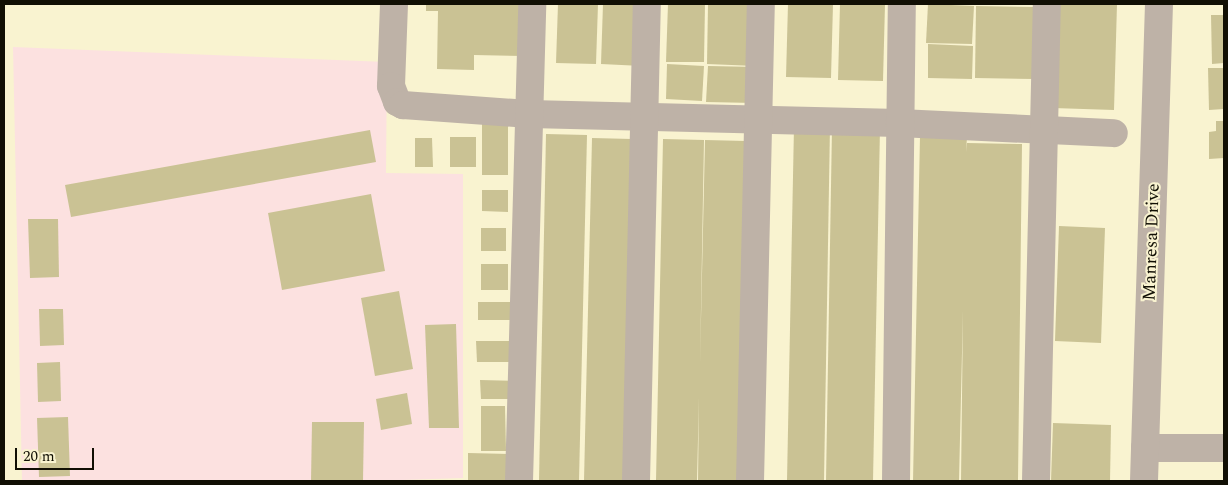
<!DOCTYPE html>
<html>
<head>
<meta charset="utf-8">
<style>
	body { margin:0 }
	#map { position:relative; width:1228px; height:485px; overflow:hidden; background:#f9f3d0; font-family:Spectral,serif }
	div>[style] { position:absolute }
	.education>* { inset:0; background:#fce1e0 }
	.building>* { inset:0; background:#cac294 }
	.minor>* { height:28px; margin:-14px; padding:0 14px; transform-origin:14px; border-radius:14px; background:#beb2a7 }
	.tertiary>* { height:28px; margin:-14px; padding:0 14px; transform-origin:14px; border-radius:14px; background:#beb2a7 }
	span { translate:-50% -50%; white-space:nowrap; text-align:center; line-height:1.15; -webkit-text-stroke:4px #f9f3d0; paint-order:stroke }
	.street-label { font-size:18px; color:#110f04 }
	.frame { position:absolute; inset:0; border:5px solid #110f04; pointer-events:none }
	.scale { position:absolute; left:15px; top:448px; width:79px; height:22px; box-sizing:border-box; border:2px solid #110f04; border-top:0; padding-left:6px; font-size:15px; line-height:18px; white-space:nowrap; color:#110f04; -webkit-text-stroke:4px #f9f3d0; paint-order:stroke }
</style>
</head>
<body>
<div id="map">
	<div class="education">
		<i style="clip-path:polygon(13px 47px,387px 62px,386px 173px,463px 174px,463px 478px,373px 481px,22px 481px)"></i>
	</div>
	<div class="building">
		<i style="clip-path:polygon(426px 4px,527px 4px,526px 56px,474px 55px,474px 70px,437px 69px,438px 11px,426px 11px)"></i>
		<i style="clip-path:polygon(558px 4px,598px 4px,596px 64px,556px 63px)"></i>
		<i style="clip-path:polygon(603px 4px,643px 4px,642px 66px,601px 64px)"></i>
		<i style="clip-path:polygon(668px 4px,705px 4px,704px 62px,666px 62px)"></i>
		<i style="clip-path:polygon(708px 4px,757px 4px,756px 66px,707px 64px)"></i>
		<i style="clip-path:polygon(788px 4px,833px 4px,831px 78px,786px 77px)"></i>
		<i style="clip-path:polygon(840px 4px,885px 4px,883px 81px,838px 80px)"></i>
		<i style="clip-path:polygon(928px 4px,974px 6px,972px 44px,926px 43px)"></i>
		<i style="clip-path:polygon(1056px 4px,1117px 4px,1114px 110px,1053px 108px)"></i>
		<i style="clip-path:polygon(976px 6px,1036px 7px,1034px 79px,975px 78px)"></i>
		<i style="clip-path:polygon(1211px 15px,1224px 15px,1224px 63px,1212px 64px)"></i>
		<i style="clip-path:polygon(928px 44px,973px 46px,972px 79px,928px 78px)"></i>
		<i style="clip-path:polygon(667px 64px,704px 66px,702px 101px,666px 99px)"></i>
		<i style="clip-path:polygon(708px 66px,757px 67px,755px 103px,706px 102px)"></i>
		<i style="clip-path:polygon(1208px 68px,1224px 68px,1224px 109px,1209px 110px)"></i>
		<i style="clip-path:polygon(482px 120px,508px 120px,508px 175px,482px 175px)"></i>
		<i style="clip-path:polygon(1216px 121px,1224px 121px,1224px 158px,1209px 159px,1209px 132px,1216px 131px)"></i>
		<i style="clip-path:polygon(794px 126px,830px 126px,824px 481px,787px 481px)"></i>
		<i style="clip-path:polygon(832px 127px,880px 128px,873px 481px,826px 481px)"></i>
		<i style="clip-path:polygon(370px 130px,376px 162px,71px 217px,65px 185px)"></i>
		<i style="clip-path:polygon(546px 134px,587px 135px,579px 481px,539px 481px)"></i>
		<i style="clip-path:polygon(920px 136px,967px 137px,966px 152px,967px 143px,1022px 144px,1018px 481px,961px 481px,963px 310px,959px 481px,913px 481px)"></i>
		<i style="clip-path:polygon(450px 137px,476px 137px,476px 167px,450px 167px)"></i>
		<i style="clip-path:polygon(415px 138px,432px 138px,433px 167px,415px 167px)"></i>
		<i style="clip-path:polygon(592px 138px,632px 139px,625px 481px,584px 481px)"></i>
		<i style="clip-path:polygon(663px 139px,704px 140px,700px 364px,705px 140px,746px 141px,738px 481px,698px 481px,699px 397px,697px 481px,656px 481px)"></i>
		<i style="clip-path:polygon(482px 190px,508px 190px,508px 212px,482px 211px)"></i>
		<i style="clip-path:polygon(371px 194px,385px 271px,282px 290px,268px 213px)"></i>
		<i style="clip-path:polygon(28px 219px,58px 219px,59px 277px,30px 278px)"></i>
		<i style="clip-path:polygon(1059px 226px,1105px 228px,1101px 343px,1055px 341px)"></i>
		<i style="clip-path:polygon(481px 228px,506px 228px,506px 251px,481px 251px)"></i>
		<i style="clip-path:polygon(481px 264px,508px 264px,508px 290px,481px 290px)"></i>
		<i style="clip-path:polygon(399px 291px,413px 369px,375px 376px,361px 298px)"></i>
		<i style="clip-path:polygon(478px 302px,510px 302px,510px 320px,478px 320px)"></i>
		<i style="clip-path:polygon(39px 309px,63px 309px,64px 345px,40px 346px)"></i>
		<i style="clip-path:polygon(456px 324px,459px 428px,429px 428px,425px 325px)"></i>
		<i style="clip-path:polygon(476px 341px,511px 341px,511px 362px,477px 362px)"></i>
		<i style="clip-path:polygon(60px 362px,61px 401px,38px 402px,37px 363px)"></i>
		<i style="clip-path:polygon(480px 380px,515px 381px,515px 399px,481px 399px)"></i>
		<i style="clip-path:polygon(407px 393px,412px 424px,381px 430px,376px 399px)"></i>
		<i style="clip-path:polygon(481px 406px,505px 406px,506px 451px,481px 451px)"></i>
		<i style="clip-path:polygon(68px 417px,70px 476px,39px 477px,37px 418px)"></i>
		<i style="clip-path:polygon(312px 422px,364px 422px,363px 481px,311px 481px)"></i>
		<i style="clip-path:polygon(1053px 423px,1111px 425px,1110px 481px,1051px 481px)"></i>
		<i style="clip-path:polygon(468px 453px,511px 454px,510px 481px,468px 481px)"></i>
	</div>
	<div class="minor">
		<i style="left:394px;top:4px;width:82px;rotate:92.1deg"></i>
		<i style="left:391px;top:86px;width:17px;rotate:69deg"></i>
		<i style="left:397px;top:102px;width:7px;rotate:27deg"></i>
		<i style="left:403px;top:105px;width:127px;rotate:4.1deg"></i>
		<i style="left:530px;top:114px;width:369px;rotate:1.4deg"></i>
		<i style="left:899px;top:123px;width:215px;rotate:2.7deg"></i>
		<i style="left:1145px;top:448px;width:79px"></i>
		<i style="left:519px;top:481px;width:477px;rotate:-88.4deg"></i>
		<i style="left:636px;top:481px;width:477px;rotate:-88.7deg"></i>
		<i style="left:750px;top:481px;width:477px;rotate:-88.7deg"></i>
		<i style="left:896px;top:481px;width:477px;rotate:-89.3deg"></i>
		<i style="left:1036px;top:481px;width:477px;rotate:-88.7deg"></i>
	</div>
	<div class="tertiary">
		<i style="left:1144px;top:481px;width:477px;rotate:-88.2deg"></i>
	</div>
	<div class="street-label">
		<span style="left:1152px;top:242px;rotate:-88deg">Manresa Drive</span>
	</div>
	<div class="frame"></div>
	<div class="scale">20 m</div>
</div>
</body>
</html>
